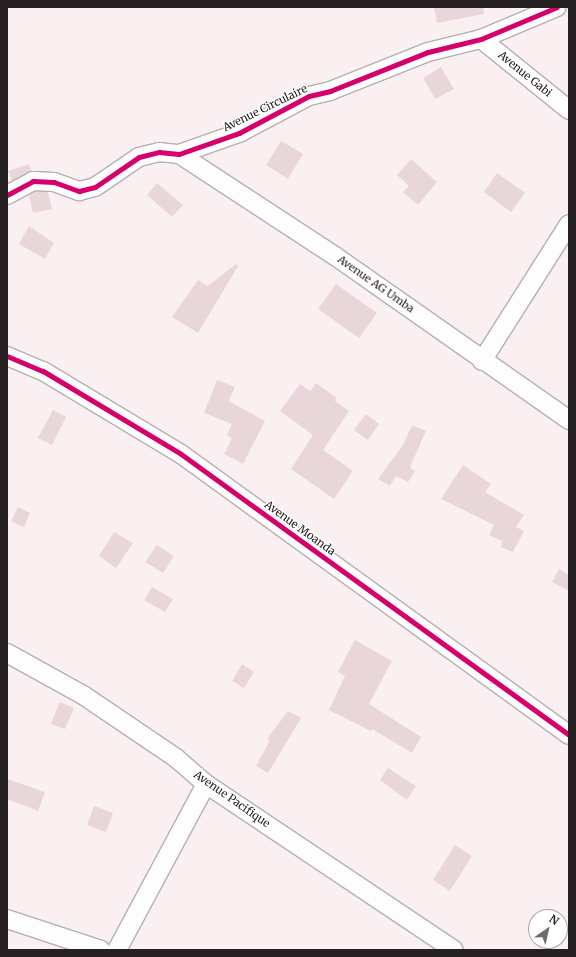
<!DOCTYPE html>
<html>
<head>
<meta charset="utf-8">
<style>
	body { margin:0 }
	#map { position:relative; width:576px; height:957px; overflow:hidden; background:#faf0f2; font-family:Merriweather,serif }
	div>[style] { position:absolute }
	.building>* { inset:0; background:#e9d6da }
	.roads { filter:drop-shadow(1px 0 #b6afb1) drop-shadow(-1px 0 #b6afb1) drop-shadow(0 1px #b6afb1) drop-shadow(0 -1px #b6afb1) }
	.street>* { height:18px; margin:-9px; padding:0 9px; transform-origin:9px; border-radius:9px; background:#fefdfd }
	.cycleway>* { height:5px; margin:-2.5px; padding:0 2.5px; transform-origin:2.5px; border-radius:2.5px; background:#d6006c }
	span { translate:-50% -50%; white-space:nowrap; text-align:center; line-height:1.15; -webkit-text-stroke:3px #fff; paint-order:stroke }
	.street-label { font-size:11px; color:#272022 }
	.frame { position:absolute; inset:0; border:8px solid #272022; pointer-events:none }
	.north { position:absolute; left:528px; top:909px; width:40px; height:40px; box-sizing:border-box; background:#fff; border:1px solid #a9a6a7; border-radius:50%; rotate:34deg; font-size:11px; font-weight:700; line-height:16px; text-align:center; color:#272022 }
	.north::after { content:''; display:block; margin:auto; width:14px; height:18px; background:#71696b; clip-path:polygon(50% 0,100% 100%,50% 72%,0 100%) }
</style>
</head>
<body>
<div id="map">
	<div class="building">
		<i style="clip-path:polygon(434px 7px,483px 7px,484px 14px,437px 23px)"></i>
		<i style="clip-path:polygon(441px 67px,454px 89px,435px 99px,423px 78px)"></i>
		<i style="clip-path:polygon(281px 141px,303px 154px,288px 179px,266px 165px)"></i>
		<i style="clip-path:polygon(411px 159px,437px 182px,418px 205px,403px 192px,409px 186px,397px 175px)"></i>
		<i style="clip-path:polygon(29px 164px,32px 171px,12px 181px,8px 171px)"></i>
		<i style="clip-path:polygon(497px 173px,525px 193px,511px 212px,484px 192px)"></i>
		<i style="clip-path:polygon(157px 183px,183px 205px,172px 217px,147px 195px)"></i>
		<i style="clip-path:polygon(35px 192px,48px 192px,52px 209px,33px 213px,29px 195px)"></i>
		<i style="clip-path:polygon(29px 226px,54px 243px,45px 259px,19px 244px)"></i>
		<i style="clip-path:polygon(236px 264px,238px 266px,198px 333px,172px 317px,198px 280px,208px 286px)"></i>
		<i style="clip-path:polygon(336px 284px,377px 313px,359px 338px,318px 309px)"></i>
		<i style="clip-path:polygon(217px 380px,235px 387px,229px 401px,265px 421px,243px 464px,224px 454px,232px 438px,227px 435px,232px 424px,204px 413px)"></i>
		<i style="clip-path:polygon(316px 383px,337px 398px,335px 401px,349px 411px,323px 450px,353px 471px,334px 499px,291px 469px,313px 435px,280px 411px,300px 384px,310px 391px)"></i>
		<i style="clip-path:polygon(53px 410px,66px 417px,52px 445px,38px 438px)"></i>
		<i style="clip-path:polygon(366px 414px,379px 424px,368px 440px,354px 430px)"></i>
		<i style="clip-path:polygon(412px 425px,426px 431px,410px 467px,415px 471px,408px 482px,396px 476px,390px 486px,378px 479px,403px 445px)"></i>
		<i style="clip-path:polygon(463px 465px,491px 484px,485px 492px,524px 515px,516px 527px,524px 531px,513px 552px,501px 547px,502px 541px,489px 535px,494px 525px,441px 499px)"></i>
		<i style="clip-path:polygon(18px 507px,30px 513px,24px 527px,11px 521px)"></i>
		<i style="clip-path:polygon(114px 532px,133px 543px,116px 568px,99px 556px)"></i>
		<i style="clip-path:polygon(157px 545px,174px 556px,163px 573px,145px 562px)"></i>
		<i style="clip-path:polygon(559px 569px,569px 575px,569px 591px,552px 582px)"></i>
		<i style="clip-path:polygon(152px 587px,173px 599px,165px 612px,144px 600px)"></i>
		<i style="clip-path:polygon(355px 640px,392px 661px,369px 704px,421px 737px,412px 753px,372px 729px,371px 731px,329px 710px,345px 676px,338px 672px)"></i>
		<i style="clip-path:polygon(242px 664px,254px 672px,244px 688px,232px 681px)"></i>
		<i style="clip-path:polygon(60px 702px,74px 708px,65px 729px,51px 724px)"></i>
		<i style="clip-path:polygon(288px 711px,301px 718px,268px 773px,256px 766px,270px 740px,267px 739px)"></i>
		<i style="clip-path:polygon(388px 768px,416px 786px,407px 800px,380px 780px)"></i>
		<i style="clip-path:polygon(7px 779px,45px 792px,38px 811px,7px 799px)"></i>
		<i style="clip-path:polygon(94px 806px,113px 813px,106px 832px,87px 825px)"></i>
		<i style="clip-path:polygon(455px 845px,472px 856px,450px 891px,433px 880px)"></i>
	</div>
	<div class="roads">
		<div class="street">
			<i style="left:481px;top:39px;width:113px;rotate:38.9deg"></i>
			<i style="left:179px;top:154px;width:186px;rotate:33.2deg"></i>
			<i style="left:335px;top:256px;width:286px;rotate:35deg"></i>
			<i style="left:7px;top:195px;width:30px;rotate:-28deg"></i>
			<i style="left:33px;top:181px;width:21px;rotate:3deg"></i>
			<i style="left:54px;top:182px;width:27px;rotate:20deg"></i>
			<i style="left:79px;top:191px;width:16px;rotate:-14deg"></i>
			<i style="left:95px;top:187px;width:53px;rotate:-34.3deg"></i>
			<i style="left:139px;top:157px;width:21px;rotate:-14deg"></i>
			<i style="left:159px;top:152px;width:20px;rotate:6deg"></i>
			<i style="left:179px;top:154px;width:64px;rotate:-19.3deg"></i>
			<i style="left:239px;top:133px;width:79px;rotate:-27.9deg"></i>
			<i style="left:309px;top:96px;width:22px;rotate:-13deg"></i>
			<i style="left:330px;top:91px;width:105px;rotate:-21.7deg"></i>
			<i style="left:428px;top:52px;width:55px;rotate:-13.8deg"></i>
			<i style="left:481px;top:39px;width:82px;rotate:-22.8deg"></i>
			<i style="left:7px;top:356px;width:39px;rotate:23deg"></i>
			<i style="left:43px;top:371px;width:161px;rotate:31deg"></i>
			<i style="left:181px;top:454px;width:479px;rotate:35.9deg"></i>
			<i style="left:482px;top:361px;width:162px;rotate:-57.6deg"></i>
			<i style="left:7px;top:653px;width:87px;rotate:28.9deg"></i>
			<i style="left:83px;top:695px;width:112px;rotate:34.1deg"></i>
			<i style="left:176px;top:758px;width:40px;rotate:41deg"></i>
			<i style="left:206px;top:784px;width:298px;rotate:33.8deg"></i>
			<i style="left:7px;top:919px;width:99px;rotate:18.3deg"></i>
			<i style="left:117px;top:950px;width:188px;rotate:-61.8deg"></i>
		</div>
	</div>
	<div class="cycleway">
		<i style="left:7px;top:195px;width:30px;rotate:-28deg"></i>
		<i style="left:33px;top:181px;width:21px;rotate:3deg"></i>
		<i style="left:54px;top:182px;width:27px;rotate:20deg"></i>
		<i style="left:79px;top:191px;width:16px;rotate:-14deg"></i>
		<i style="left:95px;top:187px;width:53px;rotate:-34.3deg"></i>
		<i style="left:139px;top:157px;width:21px;rotate:-14deg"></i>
		<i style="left:159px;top:152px;width:20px;rotate:6deg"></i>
		<i style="left:179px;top:154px;width:64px;rotate:-19.3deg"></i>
		<i style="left:239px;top:133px;width:79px;rotate:-27.9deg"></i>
		<i style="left:309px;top:96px;width:22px;rotate:-13deg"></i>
		<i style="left:330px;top:91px;width:105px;rotate:-21.7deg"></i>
		<i style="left:428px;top:52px;width:55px;rotate:-13.8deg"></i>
		<i style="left:481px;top:39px;width:82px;rotate:-22.8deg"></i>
		<i style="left:7px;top:356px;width:39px;rotate:23deg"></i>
		<i style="left:43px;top:371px;width:161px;rotate:31deg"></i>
		<i style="left:181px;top:454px;width:479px;rotate:35.9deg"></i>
	</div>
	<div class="street-label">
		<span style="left:525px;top:74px;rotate:39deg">Avenue Gabi</span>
		<span style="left:265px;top:108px;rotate:-26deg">Avenue Circulaire</span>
		<span style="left:376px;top:284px;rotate:35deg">Avenue AG Umba</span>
		<span style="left:300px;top:528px;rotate:36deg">Avenue Moanda</span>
		<span style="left:232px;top:799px;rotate:35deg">Avenue Pacifique</span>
	</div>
	<div class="frame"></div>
	<div class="north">N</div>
</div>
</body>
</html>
